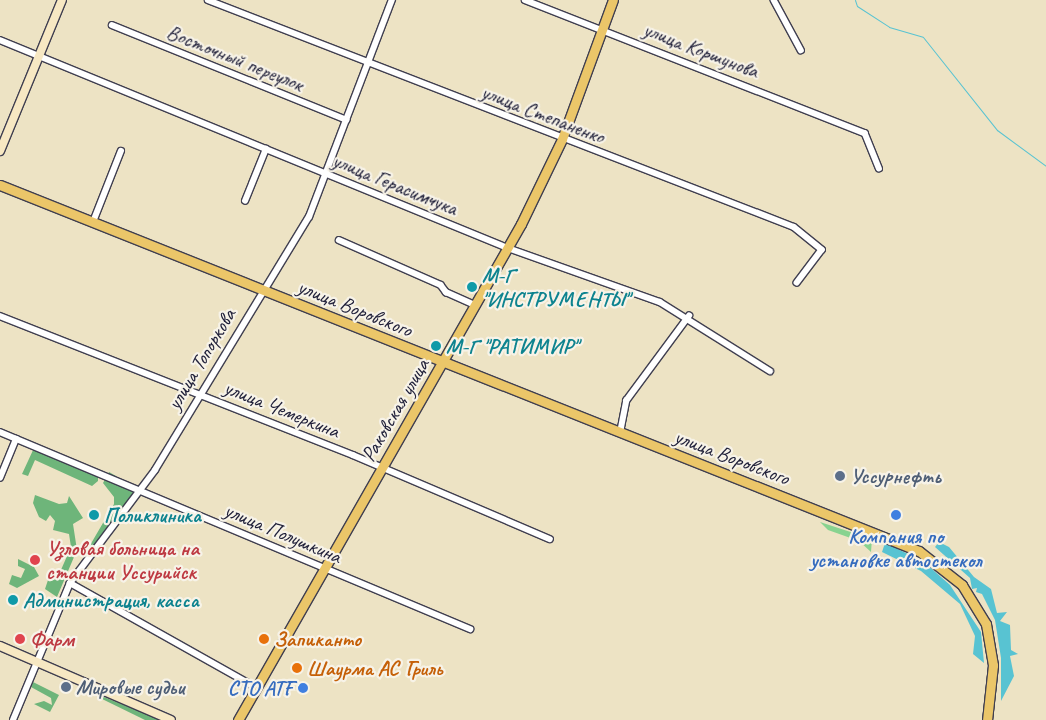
<!DOCTYPE html>
<html>
<head>
<meta charset="utf-8">
<style>
	body { margin:0 }
	#map { position:relative; width:1046px; height:720px; overflow:hidden; background:#ede3c4; font-family:Caveat,sans-serif }
	div>[style] { position:absolute }
	.green>* { inset:0; background:#88d390 }
	.forest>* { inset:0; background:#6eb57a }
	.water>* { inset:0; background:#58c3d2 }
	.stream>* { height:1px; margin:-0.5px; padding:0 0.5px; transform-origin:0.5px; border-radius:0.5px; background:#58c3d2 }
	.roads { filter:drop-shadow(1px 0 #403f50) drop-shadow(-1px 0 #403f50) drop-shadow(0 1px #403f50) drop-shadow(0 -1px #403f50) }
	.street>* { height:5.5px; margin:-2.75px; padding:0 2.75px; transform-origin:2.75px; border-radius:2.75px; background:#fff }
	.secondary>* { height:8px; margin:-4px; padding:0 4px; transform-origin:4px; border-radius:4px; background:#f7e8c3 }
	.primary>* { height:9px; margin:-4.5px; padding:0 4.5px; transform-origin:4.5px; border-radius:4.5px; background:#ebc669 }
	.dots>* { width:14px; height:14px; translate:-50% -50%; box-sizing:border-box; border:2px solid #f7f3e8; border-radius:50% }
	span { translate:-50% -50%; white-space:nowrap; text-align:center; line-height:1.15; -webkit-text-stroke:4.5px #f7f3e8; paint-order:stroke }
	.street-label { font-size:21px; color:#22223b }
	.culture-label { font-size:21px; color:#0d838f; font-weight:700 }
	.left { translate:0 -50%; text-align:left }
	.service-label { font-size:21px; color:#4e5e75; font-weight:700 }
	.shop-label { font-size:21px; color:#366cbe; font-weight:700 }
	.right { translate:-100% -50%; text-align:right }
	.health-label { font-size:21px; color:#be3a42; font-weight:700 }
	.food-label { font-size:21px; color:#c56008; font-weight:700 }
</style>
</head>
<body>
<div id="map">
	<div class="green">
		<i style="clip-path:polygon(820px 522px,872px 539px,871px 552px,859px 541px,828px 530px)"></i>
	</div>
	<div class="forest">
		<i style="clip-path:polygon(34px 448px,98px 476px,98px 481px,92px 486px,35px 460px,28px 476px,22px 474px)"></i>
		<i style="clip-path:polygon(109px 472px,116px 476px,114px 480px,136px 491px,91px 552px,89px 547px,114px 504px,114px 497px,103px 483px)"></i>
		<i style="clip-path:polygon(35px 495px,59px 504px,67px 503px,69px 496px,83px 518px,73px 524px,77px 550px,57px 597px,45px 589px,48px 580px,57px 579px,71px 547px,69px 534px,53px 530px,55px 521px,50px 515px,46px 521px,39px 517px,33px 503px)"></i>
		<i style="clip-path:polygon(18px 559px,34px 567px,39px 576px,17px 588px,9px 584px,12px 575px,21px 578px,25px 569px,18px 566px)"></i>
		<i style="clip-path:polygon(33px 682px,59px 695px,50px 712px,34px 704px,44px 701px,52px 705px,51px 698px,31px 687px)"></i>
		<i style="clip-path:polygon(98px 697px,104px 697px,161px 720px,145px 720px)"></i>
	</div>
	<div class="water">
		<i style="clip-path:polygon(939px 542px,949px 547px,974px 577px,991px 589px,997px 613px,1007px 612px,1000px 621px,1010px 625px,1011px 650px,1018px 654px,1010px 656px,1014px 676px,1001px 701px,1001px 658px,995px 620px,982px 594px,976px 592px,977px 588px,972px 589px,970px 578px,935px 547px)"></i>
		<i style="clip-path:polygon(885px 543px,923px 561px,950px 585px,981px 632px,984px 663px,973px 654px,975px 636px,960px 604px,921px 571px,882px 552px)"></i>
	</div>
	<div class="stream">
		<i style="left:855px;top:0;width:6px;rotate:72deg"></i>
		<i style="left:857px;top:6px;width:38px;rotate:33deg"></i>
		<i style="left:889px;top:27px;width:35px;rotate:16deg"></i>
		<i style="left:923px;top:37px;width:119px;rotate:51.5deg"></i>
		<i style="left:997px;top:130px;width:61px;rotate:36.3deg"></i>
	</div>
	<div class="roads">
		<div class="street">
			<i style="left:208px;top:0;width:628px;rotate:21.17deg"></i>
			<i style="left:794px;top:227px;width:36px;rotate:39deg"></i>
			<i style="left:822px;top:250px;width:41px;rotate:127.1deg"></i>
			<i style="left:525px;top:0;width:365px;rotate:21.4deg"></i>
			<i style="left:865px;top:133px;width:38px;rotate:68deg"></i>
			<i style="left:774px;top:0;width:57px;rotate:61.6deg"></i>
			<i style="left:112px;top:25px;width:253px;rotate:22deg"></i>
			<i style="left:0;top:40px;width:549px;rotate:22.27deg"></i>
			<i style="left:508px;top:248px;width:161px;rotate:19.6deg"></i>
			<i style="left:660px;top:302px;width:130px;rotate:32.1deg"></i>
			<i style="left:245px;top:201px;width:56px;rotate:-68deg"></i>
			<i style="left:93px;top:222px;width:76px;rotate:-68.5deg"></i>
			<i style="left:339px;top:240px;width:111px;rotate:23.8deg"></i>
			<i style="left:441px;top:285px;width:9px;rotate:54deg"></i>
			<i style="left:446px;top:292px;width:32px;rotate:24deg"></i>
			<i style="left:0;top:316px;width:379px;rotate:21.5deg"></i>
			<i style="left:353px;top:455px;width:214px;rotate:23.1deg"></i>
			<i style="left:0;top:432px;width:510px;rotate:22.74deg"></i>
			<i style="left:620px;top:433px;width:33px;rotate:-79deg"></i>
			<i style="left:626px;top:401px;width:106px;rotate:-53.5deg"></i>
			<i style="left:0;top:478px;width:42px;rotate:-67.7deg"></i>
			<i style="left:70px;top:583px;width:214px;rotate:29.3deg"></i>
			<i style="left:13px;top:720px;width:148px;rotate:-67.4deg"></i>
			<i style="left:70px;top:583px;width:141px;rotate:-53deg"></i>
			<i style="left:155px;top:470px;width:296px;rotate:-58.7deg"></i>
			<i style="left:309px;top:217px;width:232px;rotate:-69.1deg"></i>
		</div>
		<div class="secondary">
			<i style="left:0;top:151px;width:163px;rotate:-67.7deg"></i>
			<i style="left:0;top:646px;width:186px;rotate:23.4deg"></i>
		</div>
		<div class="primary">
			<i style="left:0;top:185px;width:989px;rotate:21.72deg"></i>
			<i style="left:919px;top:551px;width:55px;rotate:38.3deg"></i>
			<i style="left:962px;top:585px;width:46px;rotate:58.4deg"></i>
			<i style="left:986px;top:624px;width:42px;rotate:80.3deg"></i>
			<i style="left:993px;top:665px;width:55px;rotate:96.2deg"></i>
			<i style="left:238px;top:720px;width:571px;rotate:-60.29deg"></i>
			<i style="left:521px;top:224px;width:94px;rotate:-64.2deg"></i>
			<i style="left:562px;top:139px;width:148px;rotate:-69.9deg"></i>
		</div>
	</div>
	<div class="dots">
		<i style="left:472px;top:287px;background:#0f9aa8"></i>
		<i style="left:436px;top:346px;background:#0f9aa8"></i>
		<i style="left:840px;top:476px;background:#5c6f8a"></i>
		<i style="left:94px;top:515px;background:#0f9aa8"></i>
		<i style="left:896px;top:515px;background:#3f7fe0"></i>
		<i style="left:35px;top:560px;background:#e0444e"></i>
		<i style="left:13px;top:600px;background:#0f9aa8"></i>
		<i style="left:20px;top:639px;background:#e0444e"></i>
		<i style="left:264px;top:639px;background:#e8710a"></i>
		<i style="left:297px;top:668px;background:#e8710a"></i>
		<i style="left:66px;top:687px;background:#5c6f8a"></i>
		<i style="left:303px;top:688px;background:#3f7fe0"></i>
	</div>
	<div class="street-label">
		<span style="left:701px;top:50px;rotate:21deg">улица Коршунова</span>
		<span style="left:235px;top:58px;rotate:22deg">Восточный переулок</span>
		<span style="left:543px;top:114px;rotate:21deg">улица Степаненко</span>
		<span style="left:395px;top:184px;rotate:22deg">улица Герасимчука</span>
		<span style="left:355px;top:308px;rotate:22deg">улица Воровского</span>
		<span style="left:201px;top:359px;rotate:-59deg">улица Топоркова</span>
		<span style="left:282px;top:409px;rotate:22deg">улица Чемеркина</span>
		<span style="left:395px;top:410px;rotate:-60deg">Раковская улица</span>
		<span style="left:732px;top:457px;rotate:21deg">улица Воровского</span>
		<span style="left:283px;top:533px;rotate:23deg">улица Полушкина</span>
	</div>
	<div class="culture-label">
		<span class="left" style="left:482px;top:287px">М-Г<br>"ИНСТРУМЕНТЫ"</span>
		<span class="left" style="left:446px;top:346px">М-Г "РАТИМИР"</span>
		<span class="left" style="left:104px;top:515px">Поликлиника</span>
		<span class="left" style="left:23px;top:600px">Администрация, касса</span>
	</div>
	<div class="service-label">
		<span class="left" style="left:850px;top:476px">Уссурнефть</span>
		<span class="left" style="left:76px;top:687px">Мировые судьи</span>
	</div>
	<div class="shop-label">
		<span style="left:896px;top:548px">Компания по<br>установке автостекол</span>
		<span class="right" style="left:293px;top:688px">СТО ATF</span>
	</div>
	<div class="health-label">
		<span class="left" style="left:46px;top:560px">Узловая больница на<br>станции Уссурийск</span>
		<span class="left" style="left:30px;top:639px">Фарм</span>
	</div>
	<div class="food-label">
		<span class="left" style="left:274px;top:639px">Запиканто</span>
		<span class="left" style="left:307px;top:668px">Шаурма АС Гриль</span>
	</div>
</div>
</body>
</html>
